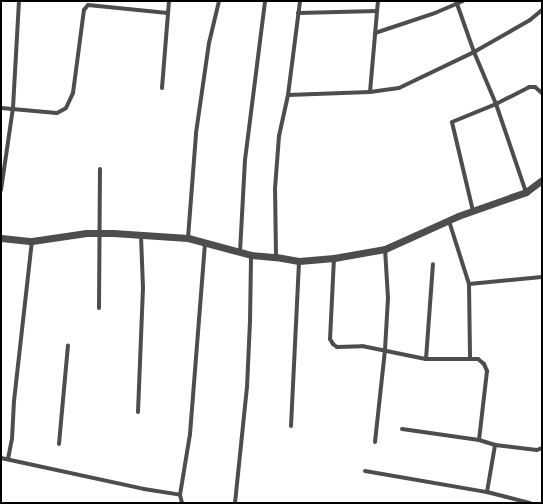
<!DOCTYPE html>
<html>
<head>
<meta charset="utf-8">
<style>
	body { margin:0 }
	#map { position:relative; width:543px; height:504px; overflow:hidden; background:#fff; font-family:"Sofia Sans Condensed",sans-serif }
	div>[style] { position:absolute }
	.minor>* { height:4px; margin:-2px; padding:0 2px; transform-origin:2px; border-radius:2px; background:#4d4d4d }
	.tertiary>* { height:7px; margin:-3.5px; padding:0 3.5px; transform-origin:3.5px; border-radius:3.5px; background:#4d4d4d }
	span { translate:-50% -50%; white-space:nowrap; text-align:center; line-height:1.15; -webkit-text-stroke:4px #fff; paint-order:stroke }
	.frame { position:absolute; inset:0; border:2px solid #000; pointer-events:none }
</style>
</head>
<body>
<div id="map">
	<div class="minor">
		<i style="left:456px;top:1px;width:54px;rotate:70.6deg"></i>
		<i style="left:474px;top:52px;width:56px;rotate:67.1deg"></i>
		<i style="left:496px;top:104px;width:93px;rotate:71.2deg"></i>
		<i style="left:298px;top:13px;width:79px;rotate:-1.5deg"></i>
		<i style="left:375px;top:33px;width:63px;rotate:-18.4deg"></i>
		<i style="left:435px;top:13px;width:30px;rotate:-23deg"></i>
		<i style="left:162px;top:88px;width:87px;rotate:-85.4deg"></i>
		<i style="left:370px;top:92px;width:91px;rotate:-85deg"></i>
		<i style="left:288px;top:95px;width:95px;rotate:-82.7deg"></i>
		<i style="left:1px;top:108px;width:56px;rotate:5.1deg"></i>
		<i style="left:57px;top:113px;width:10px;rotate:-29deg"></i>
		<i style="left:66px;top:108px;width:17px;rotate:-65deg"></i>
		<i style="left:73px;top:93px;width:84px;rotate:-82.5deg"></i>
		<i style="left:84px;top:10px;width:6px;rotate:-51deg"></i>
		<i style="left:88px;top:5px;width:80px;rotate:5.7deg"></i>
		<i style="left:1px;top:190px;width:83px;rotate:-81.7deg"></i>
		<i style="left:13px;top:108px;width:107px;rotate:-86.8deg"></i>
		<i style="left:473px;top:211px;width:91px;rotate:-103.3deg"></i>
		<i style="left:452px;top:122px;width:48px;rotate:-22.2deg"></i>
		<i style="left:496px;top:104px;width:37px;rotate:-27deg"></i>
		<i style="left:529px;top:87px;width:6px"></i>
		<i style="left:535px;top:87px;width:9px;rotate:41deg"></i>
		<i style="left:449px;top:221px;width:66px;rotate:72.4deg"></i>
		<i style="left:469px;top:284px;width:74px;rotate:89.2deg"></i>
		<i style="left:188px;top:238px;width:105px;rotate:-85.6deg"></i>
		<i style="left:196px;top:133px;width:91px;rotate:-81.8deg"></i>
		<i style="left:209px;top:43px;width:43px;rotate:-76.6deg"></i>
		<i style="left:240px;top:252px;width:92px;rotate:-86.9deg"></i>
		<i style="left:245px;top:160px;width:160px;rotate:-82.8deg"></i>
		<i style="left:276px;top:257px;width:68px;rotate:-90.8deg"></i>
		<i style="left:275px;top:189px;width:53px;rotate:-85.7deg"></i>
		<i style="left:279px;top:136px;width:42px;rotate:-77.6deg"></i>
		<i style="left:288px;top:95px;width:82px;rotate:-2.1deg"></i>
		<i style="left:370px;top:92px;width:29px;rotate:-8deg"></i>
		<i style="left:399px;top:88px;width:83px;rotate:-25.6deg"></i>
		<i style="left:474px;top:52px;width:64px;rotate:-29.7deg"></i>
		<i style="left:530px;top:20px;width:16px;rotate:-40deg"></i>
		<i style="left:334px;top:258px;width:81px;rotate:92.8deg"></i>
		<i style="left:330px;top:339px;width:6px;rotate:59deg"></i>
		<i style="left:333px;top:344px;width:5px;rotate:37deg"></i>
		<i style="left:337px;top:347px;width:25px;rotate:-2deg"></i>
		<i style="left:362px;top:346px;width:65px;rotate:11.5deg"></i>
		<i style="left:426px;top:359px;width:52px"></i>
		<i style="left:478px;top:359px;width:8px;rotate:40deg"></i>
		<i style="left:484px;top:364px;width:8px;rotate:67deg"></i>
		<i style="left:487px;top:371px;width:69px;rotate:96.6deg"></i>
		<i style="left:469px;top:284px;width:73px;rotate:-5.5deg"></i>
		<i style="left:99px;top:308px;width:139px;rotate:-89.6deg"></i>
		<i style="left:426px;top:359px;width:95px;rotate:-85.8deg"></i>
		<i style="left:138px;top:412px;width:124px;rotate:-87.7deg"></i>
		<i style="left:143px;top:288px;width:53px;rotate:-92.2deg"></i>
		<i style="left:291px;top:426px;width:165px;rotate:-87.2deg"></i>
		<i style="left:402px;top:429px;width:78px;rotate:8.1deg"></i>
		<i style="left:479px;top:440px;width:17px;rotate:17deg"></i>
		<i style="left:495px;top:445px;width:42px;rotate:6.8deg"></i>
		<i style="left:537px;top:450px;width:5px;rotate:-22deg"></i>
		<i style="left:375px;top:442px;width:93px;rotate:-83.8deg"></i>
		<i style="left:385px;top:350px;width:52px;rotate:-86.7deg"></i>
		<i style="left:388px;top:298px;width:49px;rotate:-93.5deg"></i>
		<i style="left:59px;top:444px;width:99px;rotate:-84.8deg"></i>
		<i style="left:1px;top:458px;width:146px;rotate:12.2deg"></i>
		<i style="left:144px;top:489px;width:36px;rotate:9deg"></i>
		<i style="left:180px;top:495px;width:8px;rotate:76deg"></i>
		<i style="left:8px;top:459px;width:20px;rotate:-79deg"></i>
		<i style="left:12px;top:439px;width:38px;rotate:-87deg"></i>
		<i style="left:14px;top:401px;width:161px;rotate:-83.6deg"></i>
		<i style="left:365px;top:471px;width:124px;rotate:9.8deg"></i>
		<i style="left:487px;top:492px;width:44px;rotate:14.3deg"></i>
		<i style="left:487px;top:492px;width:48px;rotate:-80.3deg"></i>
		<i style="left:180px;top:495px;width:62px;rotate:-80.7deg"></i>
		<i style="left:190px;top:434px;width:192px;rotate:-85.5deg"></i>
		<i style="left:235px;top:503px;width:117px;rotate:-84.1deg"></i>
		<i style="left:247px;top:387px;width:65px;rotate:-87.4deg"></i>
		<i style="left:250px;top:322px;width:67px;rotate:-89.1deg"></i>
	</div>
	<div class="tertiary">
		<i style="left:1px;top:238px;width:31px;rotate:6deg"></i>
		<i style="left:32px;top:241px;width:55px;rotate:-8.4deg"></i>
		<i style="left:86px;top:233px;width:27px"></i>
		<i style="left:113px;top:233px;width:75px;rotate:3.8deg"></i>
		<i style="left:188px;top:238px;width:65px;rotate:15.1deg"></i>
		<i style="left:251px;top:255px;width:25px;rotate:5deg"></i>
		<i style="left:276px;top:257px;width:23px;rotate:10deg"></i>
		<i style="left:299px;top:261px;width:35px;rotate:-5deg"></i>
		<i style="left:334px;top:258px;width:52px;rotate:-10deg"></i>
		<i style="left:385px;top:249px;width:80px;rotate:-24.3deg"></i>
		<i style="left:458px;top:216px;width:72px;rotate:-19.4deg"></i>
		<i style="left:526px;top:192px;width:20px;rotate:-37deg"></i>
	</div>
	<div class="frame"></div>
</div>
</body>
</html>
